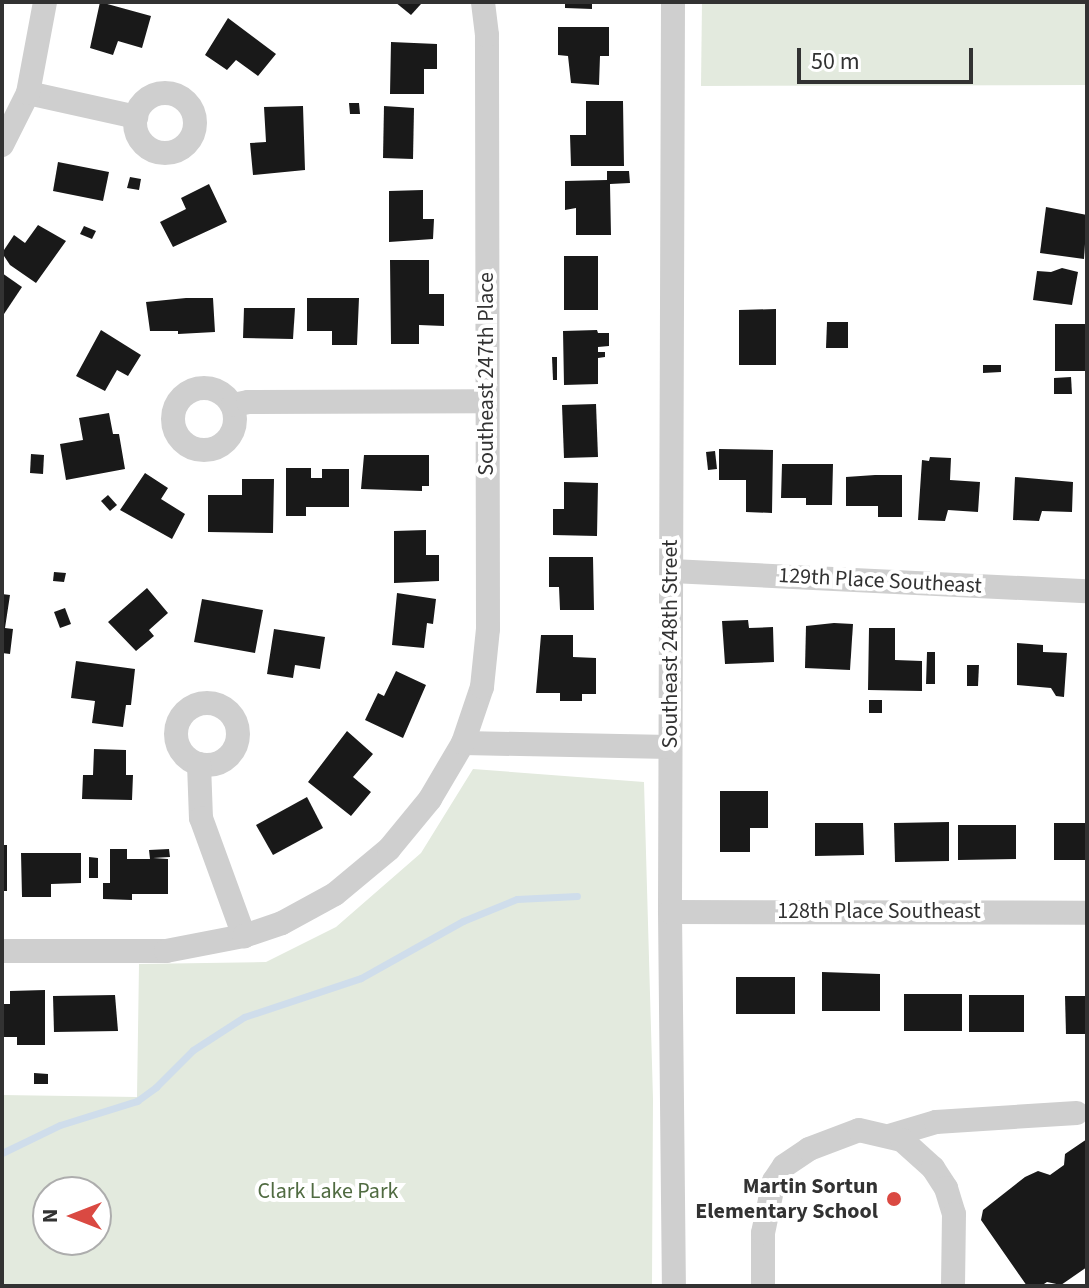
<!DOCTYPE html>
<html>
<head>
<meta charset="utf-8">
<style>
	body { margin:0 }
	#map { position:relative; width:1089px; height:1288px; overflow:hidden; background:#fff; font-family:"Source Sans 3",sans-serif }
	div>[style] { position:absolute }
	.green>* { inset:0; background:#e3eade }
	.stream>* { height:7px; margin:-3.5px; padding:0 3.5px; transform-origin:3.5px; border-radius:3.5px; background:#cfddeb }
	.building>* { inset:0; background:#191919 }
	.minor>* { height:24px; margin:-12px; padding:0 12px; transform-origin:12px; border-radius:12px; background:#cfcfcf }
	.minor>.ring { margin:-12px; padding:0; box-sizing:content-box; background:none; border:24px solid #cfcfcf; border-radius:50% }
	.dots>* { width:22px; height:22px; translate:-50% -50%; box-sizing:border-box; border:4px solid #fff; border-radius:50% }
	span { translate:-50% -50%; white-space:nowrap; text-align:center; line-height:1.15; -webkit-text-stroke:8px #fff; paint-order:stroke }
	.street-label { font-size:22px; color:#323232 }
	.poi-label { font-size:22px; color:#323232; font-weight:700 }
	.right { translate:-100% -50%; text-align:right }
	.park-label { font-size:22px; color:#506b41 }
	.frame { position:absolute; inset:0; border:4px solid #323232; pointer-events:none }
	.north { position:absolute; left:32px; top:1176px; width:80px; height:80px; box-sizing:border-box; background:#fff; border:2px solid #adadad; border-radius:50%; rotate:270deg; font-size:22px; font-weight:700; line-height:32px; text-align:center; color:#323232 }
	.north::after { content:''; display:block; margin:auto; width:28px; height:36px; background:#da4942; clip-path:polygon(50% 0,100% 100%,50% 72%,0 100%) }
	.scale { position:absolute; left:797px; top:48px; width:176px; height:36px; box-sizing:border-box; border:4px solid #323232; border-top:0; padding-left:10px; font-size:24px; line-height:28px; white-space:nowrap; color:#323232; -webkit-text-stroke:6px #fff; paint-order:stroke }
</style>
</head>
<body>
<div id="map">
	<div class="green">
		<i style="clip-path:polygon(702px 2px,1087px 2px,1087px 85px,701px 86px)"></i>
		<i style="clip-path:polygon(evenodd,473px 769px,644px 782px,653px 1099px,652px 1286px,2px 1286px,2px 1095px,137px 1097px,139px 964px,266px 962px,336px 927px,421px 853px,473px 769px,48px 1192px,96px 1192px,96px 1240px,48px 1240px,48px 1192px)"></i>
	</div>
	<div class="stream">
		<i style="left:2px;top:1153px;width:64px;rotate:-25.8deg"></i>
		<i style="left:60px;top:1125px;width:81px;rotate:-17.3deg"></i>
		<i style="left:137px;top:1101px;width:24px;rotate:-36deg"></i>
		<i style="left:156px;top:1087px;width:52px;rotate:-45deg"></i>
		<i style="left:193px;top:1050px;width:61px;rotate:-32.9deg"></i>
		<i style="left:244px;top:1017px;width:123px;rotate:-18.4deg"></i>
		<i style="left:361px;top:978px;width:117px;rotate:-29.2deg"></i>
		<i style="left:463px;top:921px;width:58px;rotate:-22.2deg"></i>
		<i style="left:517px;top:899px;width:60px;rotate:-2.9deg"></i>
	</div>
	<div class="building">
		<i style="clip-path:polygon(100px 2px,151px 16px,142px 48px,118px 41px,113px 55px,90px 48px)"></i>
		<i style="clip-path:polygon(395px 2px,419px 2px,421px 4px,411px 15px)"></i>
		<i style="clip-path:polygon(565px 2px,592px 2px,592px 9px,565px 8px)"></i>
		<i style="clip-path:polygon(228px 18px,276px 54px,258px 76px,236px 60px,227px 70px,205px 55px)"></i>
		<i style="clip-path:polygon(558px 27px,609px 27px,609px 56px,600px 56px,599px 85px,571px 83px,568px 56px,558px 55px)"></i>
		<i style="clip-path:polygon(391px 42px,437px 44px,437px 69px,424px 69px,424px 94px,390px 94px)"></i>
		<i style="clip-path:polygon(586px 101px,623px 101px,624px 166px,571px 166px,570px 135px,586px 135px)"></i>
		<i style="clip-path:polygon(349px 103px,359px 103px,360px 114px,350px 114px)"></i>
		<i style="clip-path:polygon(303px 106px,305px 170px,253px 175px,250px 143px,266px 142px,264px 107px)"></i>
		<i style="clip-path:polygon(384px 106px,414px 108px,413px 159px,383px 158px)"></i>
		<i style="clip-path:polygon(58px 162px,109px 172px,103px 201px,53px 191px)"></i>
		<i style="clip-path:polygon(607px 171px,629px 171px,630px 183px,610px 184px,611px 235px,576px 235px,576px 208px,565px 210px,565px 181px,607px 180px)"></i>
		<i style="clip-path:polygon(130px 177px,141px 179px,139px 190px,127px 188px)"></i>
		<i style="clip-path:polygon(209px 184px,227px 222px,173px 247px,160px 222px,186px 209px,181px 198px)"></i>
		<i style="clip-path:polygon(423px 190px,423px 219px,434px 219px,433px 239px,389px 242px,389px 191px)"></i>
		<i style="clip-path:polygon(1046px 207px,1087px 215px,1084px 259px,1040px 253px)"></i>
		<i style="clip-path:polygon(38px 225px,66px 241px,36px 283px,10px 265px,2px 253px,14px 235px,25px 243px)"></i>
		<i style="clip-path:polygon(84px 226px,96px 231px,92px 239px,80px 234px)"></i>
		<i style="clip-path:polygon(564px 256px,598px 256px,598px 310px,564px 310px)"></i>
		<i style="clip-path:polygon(390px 260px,429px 260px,429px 294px,444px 294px,444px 326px,419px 325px,419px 344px,391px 344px)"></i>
		<i style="clip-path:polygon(1062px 268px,1078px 272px,1072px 305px,1033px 300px,1037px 271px,1051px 272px)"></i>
		<i style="clip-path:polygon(2px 273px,22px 287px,2px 317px)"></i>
		<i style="clip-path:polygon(186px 298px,213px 298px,215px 332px,178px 334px,178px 331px,150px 331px,146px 302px)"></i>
		<i style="clip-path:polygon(307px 298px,359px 298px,357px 345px,332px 345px,332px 331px,307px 331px)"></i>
		<i style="clip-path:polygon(244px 308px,295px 308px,293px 339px,243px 338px)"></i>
		<i style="clip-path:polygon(776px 309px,776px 365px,739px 365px,739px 310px)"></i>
		<i style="clip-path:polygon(827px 322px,848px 322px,848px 348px,826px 348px)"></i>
		<i style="clip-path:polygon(1055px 324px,1087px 324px,1087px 371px,1055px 371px)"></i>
		<i style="clip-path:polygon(101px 330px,141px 355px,128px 376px,117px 370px,105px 391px,76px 376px)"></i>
		<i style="clip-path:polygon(597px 330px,598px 333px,609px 333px,609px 346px,598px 347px,598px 352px,605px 352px,605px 357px,598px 358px,598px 384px,564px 385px,563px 331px)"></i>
		<i style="clip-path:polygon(552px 357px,557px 357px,557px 380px,553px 380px)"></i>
		<i style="clip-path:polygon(983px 365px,1001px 365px,1001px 372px,983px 373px)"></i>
		<i style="clip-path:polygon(1071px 377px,1072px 394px,1054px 394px,1054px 378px)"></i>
		<i style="clip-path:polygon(596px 404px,598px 457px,564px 458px,562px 405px)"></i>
		<i style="clip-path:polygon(109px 413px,113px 434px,119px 434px,125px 469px,66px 480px,60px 444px,83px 440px,79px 418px)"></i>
		<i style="clip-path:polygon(719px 449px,773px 450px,772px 513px,746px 512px,746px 480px,719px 480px)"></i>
		<i style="clip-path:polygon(715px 451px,717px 469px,708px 470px,706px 452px)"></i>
		<i style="clip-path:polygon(31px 454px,44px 455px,43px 474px,30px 473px)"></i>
		<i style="clip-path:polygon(364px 455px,429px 455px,429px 486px,422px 486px,422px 491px,361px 489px)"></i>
		<i style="clip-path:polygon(930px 457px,951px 458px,950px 480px,980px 482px,978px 512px,948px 510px,945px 521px,918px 520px,922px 460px,929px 461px)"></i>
		<i style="clip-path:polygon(782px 464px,833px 464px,832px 505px,806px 505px,806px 498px,781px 498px)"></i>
		<i style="clip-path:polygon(286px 468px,311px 468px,311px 478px,322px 478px,322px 469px,349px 469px,349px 507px,306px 507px,306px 516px,286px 516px)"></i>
		<i style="clip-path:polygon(145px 473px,168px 488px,161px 499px,185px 514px,172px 539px,120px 510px)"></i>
		<i style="clip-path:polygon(875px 475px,902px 475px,902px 517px,878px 517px,878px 506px,846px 506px,846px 477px)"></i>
		<i style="clip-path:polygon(1015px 477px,1073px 482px,1072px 512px,1042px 511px,1039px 521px,1013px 520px)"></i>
		<i style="clip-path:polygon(242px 479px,274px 479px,273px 533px,208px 532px,208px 495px,242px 495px)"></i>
		<i style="clip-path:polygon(564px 482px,598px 483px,597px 536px,553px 535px,553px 509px,564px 509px)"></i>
		<i style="clip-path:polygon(108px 495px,117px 505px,110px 511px,101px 501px)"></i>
		<i style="clip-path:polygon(426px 530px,426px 555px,439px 555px,439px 581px,394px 583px,394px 531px)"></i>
		<i style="clip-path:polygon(549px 557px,593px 557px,594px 610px,560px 610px,559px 587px,549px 587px)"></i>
		<i style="clip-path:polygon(54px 572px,66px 573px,64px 582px,53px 581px)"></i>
		<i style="clip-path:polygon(147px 588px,168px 613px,149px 630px,154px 636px,136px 651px,108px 622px)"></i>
		<i style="clip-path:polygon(397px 593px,436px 599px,433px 624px,427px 623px,424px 648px,392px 645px)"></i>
		<i style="clip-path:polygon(2px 594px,10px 595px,5px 628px,13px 629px,10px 654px,2px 653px)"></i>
		<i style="clip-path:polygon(202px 599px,263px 610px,255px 653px,194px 642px)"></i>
		<i style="clip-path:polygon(65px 608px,71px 624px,60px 628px,54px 612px)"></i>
		<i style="clip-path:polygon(748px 620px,749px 628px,773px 627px,774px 662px,725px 664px,722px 621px)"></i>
		<i style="clip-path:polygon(834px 623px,853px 624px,850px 670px,805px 668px,806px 626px)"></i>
		<i style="clip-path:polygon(869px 628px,895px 628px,895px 660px,922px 661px,922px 691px,868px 690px)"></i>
		<i style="clip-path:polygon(274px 629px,325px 637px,320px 669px,295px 665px,293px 678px,267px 674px)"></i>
		<i style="clip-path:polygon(541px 635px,573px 635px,573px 657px,596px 658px,596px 694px,582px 694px,582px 701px,560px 701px,560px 693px,536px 693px)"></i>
		<i style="clip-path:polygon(1017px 643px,1043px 645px,1043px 652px,1067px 653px,1064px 697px,1056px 696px,1051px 688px,1017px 685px)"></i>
		<i style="clip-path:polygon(927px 652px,935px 652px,935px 684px,926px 684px)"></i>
		<i style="clip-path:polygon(76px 661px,135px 669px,131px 705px,126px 705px,123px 727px,92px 723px,95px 701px,71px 698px)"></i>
		<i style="clip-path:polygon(967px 665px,979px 665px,978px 686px,967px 686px)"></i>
		<i style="clip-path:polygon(396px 671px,426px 685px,403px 738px,365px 720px,378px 693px,384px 696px)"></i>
		<i style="clip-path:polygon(869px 700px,882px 700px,882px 713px,869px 713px)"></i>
		<i style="clip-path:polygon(347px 731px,373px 754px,353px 777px,371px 792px,351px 816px,308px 782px)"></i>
		<i style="clip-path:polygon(94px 749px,126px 750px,126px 775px,133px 775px,132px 800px,82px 799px,83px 775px,93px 775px)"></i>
		<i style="clip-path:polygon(720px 791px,768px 791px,768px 828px,750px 828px,750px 852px,720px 852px)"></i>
		<i style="clip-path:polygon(307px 797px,323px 828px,273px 855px,256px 825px)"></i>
		<i style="clip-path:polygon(949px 822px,949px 861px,895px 862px,894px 823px)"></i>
		<i style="clip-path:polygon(815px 823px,863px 823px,864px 855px,815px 856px)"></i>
		<i style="clip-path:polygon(1054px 823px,1087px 823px,1087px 860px,1054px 860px)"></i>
		<i style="clip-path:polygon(958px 825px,1016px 825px,1016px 859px,958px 860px)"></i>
		<i style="clip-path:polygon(2px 845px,7px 845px,7px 891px,2px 891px)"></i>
		<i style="clip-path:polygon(110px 849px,127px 849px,127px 859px,150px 859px,149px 850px,169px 849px,170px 857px,153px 858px,168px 859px,168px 894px,132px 894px,132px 900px,103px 899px,103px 883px,110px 883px)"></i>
		<i style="clip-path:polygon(21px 853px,81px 853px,81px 883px,51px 884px,51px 897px,22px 897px)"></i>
		<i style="clip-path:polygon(89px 857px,98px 858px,98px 878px,89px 878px)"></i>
		<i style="clip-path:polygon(822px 972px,880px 974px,880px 1011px,822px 1011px)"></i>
		<i style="clip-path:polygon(736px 977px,795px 977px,795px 1014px,736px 1014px)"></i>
		<i style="clip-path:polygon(45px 990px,45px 1045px,17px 1045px,17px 1037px,2px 1037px,2px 1004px,10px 1004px,10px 991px)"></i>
		<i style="clip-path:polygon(904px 994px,962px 994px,962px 1031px,904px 1031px)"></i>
		<i style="clip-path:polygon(115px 995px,118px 1031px,54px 1032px,53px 996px)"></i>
		<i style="clip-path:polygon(969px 995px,1024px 995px,1024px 1032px,969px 1032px)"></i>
		<i style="clip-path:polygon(1065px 996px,1087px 996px,1087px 1034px,1066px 1034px)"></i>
		<i style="clip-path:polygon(34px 1073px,48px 1074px,48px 1084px,34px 1084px)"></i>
		<i style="clip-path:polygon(1087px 1139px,1087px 1267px,1061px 1285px,1047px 1282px,1041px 1286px,1027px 1286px,981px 1220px,983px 1210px,1025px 1177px,1038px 1171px,1050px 1175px,1064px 1165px,1065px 1154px)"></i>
	</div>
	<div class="minor">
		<i style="left:673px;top:2px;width:910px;rotate:90.19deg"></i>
		<i style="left:670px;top:912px;width:374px;rotate:89.4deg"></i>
		<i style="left:28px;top:93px;width:111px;rotate:12.5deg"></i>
		<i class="ring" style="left:135px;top:93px;width:36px;height:36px"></i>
		<i style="left:2px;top:145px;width:58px;rotate:-63.4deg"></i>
		<i style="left:28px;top:93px;width:93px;rotate:-79.4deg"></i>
		<i class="ring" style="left:173px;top:388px;width:38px;height:38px"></i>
		<i style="left:233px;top:405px;width:15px;rotate:-11deg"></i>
		<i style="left:248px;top:402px;width:239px;rotate:-0.2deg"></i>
		<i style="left:672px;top:571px;width:415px;rotate:2.8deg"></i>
		<i class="ring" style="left:176px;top:703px;width:38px;height:38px"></i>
		<i style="left:463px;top:743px;width:207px;rotate:1.1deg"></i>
		<i style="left:199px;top:764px;width:54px;rotate:87.9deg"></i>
		<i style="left:201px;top:818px;width:126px;rotate:70deg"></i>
		<i style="left:670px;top:912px;width:417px;rotate:0.1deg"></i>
		<i style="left:2px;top:951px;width:164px"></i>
		<i style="left:166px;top:951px;width:79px;rotate:-10.9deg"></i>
		<i style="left:244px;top:936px;width:40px;rotate:-18.9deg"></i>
		<i style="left:282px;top:923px;width:60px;rotate:-28.7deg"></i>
		<i style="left:335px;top:894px;width:70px;rotate:-39.8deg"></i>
		<i style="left:389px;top:849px;width:65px;rotate:-50.6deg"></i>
		<i style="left:430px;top:799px;width:65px;rotate:-59.5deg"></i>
		<i style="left:463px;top:743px;width:59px;rotate:-71.3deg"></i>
		<i style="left:482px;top:687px;width:58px;rotate:-84.1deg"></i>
		<i style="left:488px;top:629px;width:594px;rotate:-90.1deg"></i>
		<i style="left:487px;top:35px;width:33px;rotate:-97deg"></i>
		<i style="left:889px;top:1136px;width:49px;rotate:-16.6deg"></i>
		<i style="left:936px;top:1122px;width:141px;rotate:-3.7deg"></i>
		<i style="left:763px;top:1286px;width:53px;rotate:-90deg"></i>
		<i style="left:763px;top:1233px;width:53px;rotate:-78.1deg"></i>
		<i style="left:774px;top:1181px;width:18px;rotate:-56deg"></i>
		<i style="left:784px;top:1166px;width:30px;rotate:-34deg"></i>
		<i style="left:809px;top:1149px;width:53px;rotate:-20.8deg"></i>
		<i style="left:859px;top:1130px;width:44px;rotate:13.1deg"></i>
		<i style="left:902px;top:1140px;width:42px;rotate:42.1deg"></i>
		<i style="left:933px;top:1168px;width:24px;rotate:57deg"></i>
		<i style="left:946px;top:1188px;width:27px;rotate:73deg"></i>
		<i style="left:954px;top:1214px;width:72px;rotate:90.8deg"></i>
	</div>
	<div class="dots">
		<i style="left:894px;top:1199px;background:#da4942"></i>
	</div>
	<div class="street-label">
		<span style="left:487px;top:374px;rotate:-90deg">Southeast 247th Place</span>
		<span style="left:880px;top:581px;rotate:3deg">129th Place Southeast</span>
		<span style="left:671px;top:644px;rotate:-90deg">Southeast 248th Street</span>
		<span style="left:879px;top:912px">128th Place Southeast</span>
	</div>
	<div class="poi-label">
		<span class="right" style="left:878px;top:1199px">Martin Sortun<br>Elementary School</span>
	</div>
	<div class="park-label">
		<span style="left:328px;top:1192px">Clark Lake Park</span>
	</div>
	<div class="frame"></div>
	<div class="north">N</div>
	<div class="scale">50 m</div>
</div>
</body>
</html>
